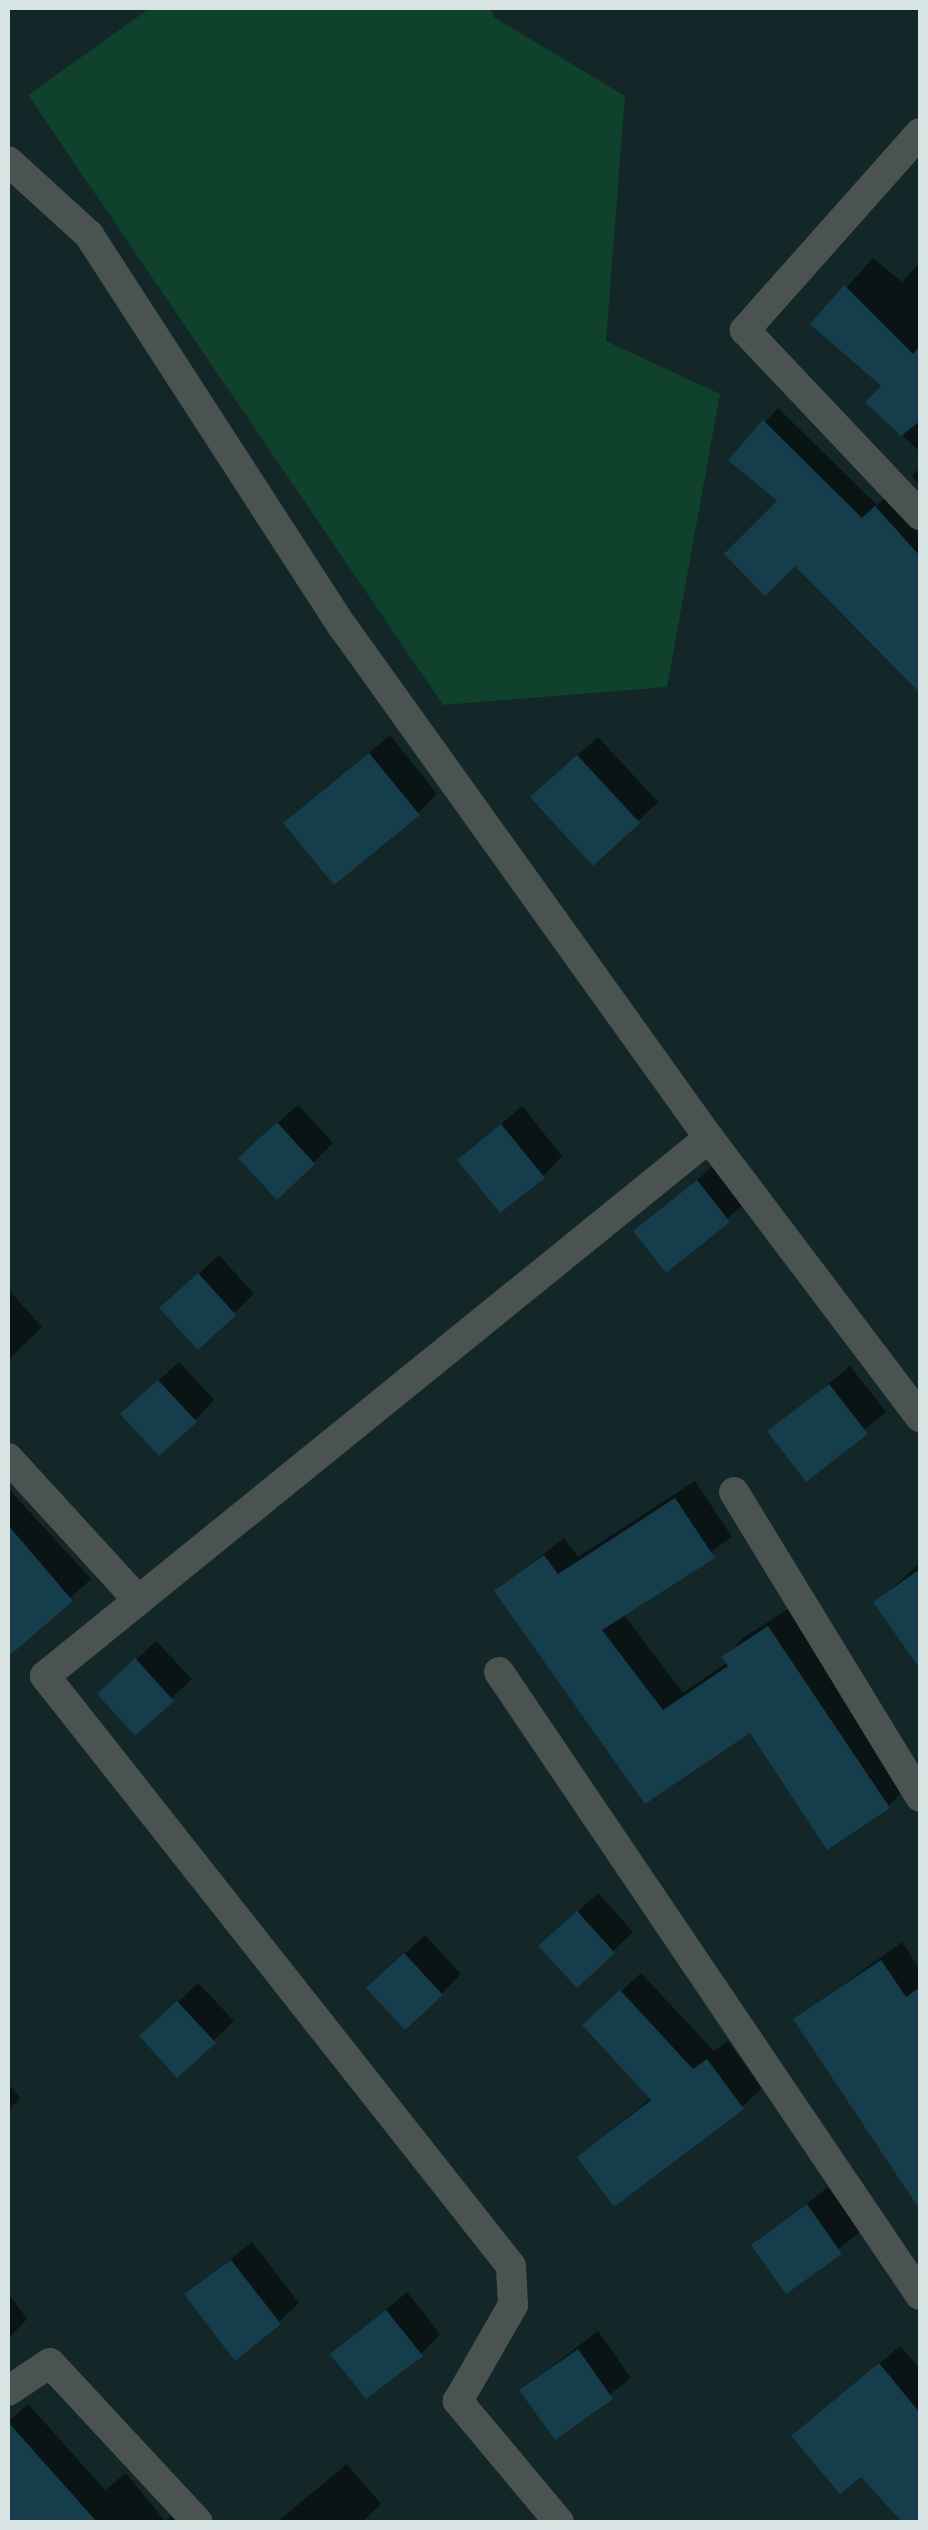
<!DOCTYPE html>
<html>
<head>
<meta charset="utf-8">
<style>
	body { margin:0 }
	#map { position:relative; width:928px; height:2530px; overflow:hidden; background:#132628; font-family:"Nunito Sans",sans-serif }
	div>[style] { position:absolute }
	.green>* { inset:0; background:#0f412d }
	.shadow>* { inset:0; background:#0007 }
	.building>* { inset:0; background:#153d4c }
	.minor>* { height:30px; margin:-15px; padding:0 15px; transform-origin:15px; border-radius:15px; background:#4b5351 }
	span { translate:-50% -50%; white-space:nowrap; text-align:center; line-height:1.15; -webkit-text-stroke:8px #0a1c1e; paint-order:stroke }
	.frame { position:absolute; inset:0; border:10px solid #d8e3e4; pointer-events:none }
</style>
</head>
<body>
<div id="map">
	<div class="green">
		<i style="clip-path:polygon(150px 8px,490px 8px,494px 17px,625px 96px,606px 341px,720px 394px,667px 687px,443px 705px,28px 95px)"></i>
	</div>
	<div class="shadow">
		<i style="clip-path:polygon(873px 258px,902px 282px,920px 262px,920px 452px,869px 402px,885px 386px,814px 324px)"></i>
		<i style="clip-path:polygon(778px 408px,877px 505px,896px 488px,920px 512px,920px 645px,898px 667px,780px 501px,765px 422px)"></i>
		<i style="clip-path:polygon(920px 467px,920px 486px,912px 476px)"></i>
		<i style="clip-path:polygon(390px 735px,437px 794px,418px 813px,286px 823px)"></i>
		<i style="clip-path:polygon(598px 737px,658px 802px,638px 821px,553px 777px)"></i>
		<i style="clip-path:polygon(298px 1105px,333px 1143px,314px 1162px,261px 1138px)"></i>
		<i style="clip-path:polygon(522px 1106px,562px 1156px,543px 1176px,460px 1160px)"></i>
		<i style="clip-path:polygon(718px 1162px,748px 1201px,666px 1270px,636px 1231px)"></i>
		<i style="clip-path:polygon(219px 1255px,254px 1294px,234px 1313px,182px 1289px)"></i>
		<i style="clip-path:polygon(8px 1289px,42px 1327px,8px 1360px)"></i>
		<i style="clip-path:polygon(179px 1362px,214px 1400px,195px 1420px,143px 1395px)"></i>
		<i style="clip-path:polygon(850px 1366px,886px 1412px,806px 1479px,771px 1431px)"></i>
		<i style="clip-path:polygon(695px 1481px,732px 1537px,623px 1614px,683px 1693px,728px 1662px,725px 1657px,743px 1638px,788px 1609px,907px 1787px,888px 1806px,750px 1729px,646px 1800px,497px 1591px,564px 1538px,578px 1557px)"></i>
		<i style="clip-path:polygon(8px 1488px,91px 1579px,8px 1654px)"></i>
		<i style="clip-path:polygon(920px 1563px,920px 1664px,877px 1602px)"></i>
		<i style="clip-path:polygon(156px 1641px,192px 1679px,135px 1732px,120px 1675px)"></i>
		<i style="clip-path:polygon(598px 1893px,633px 1932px,577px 1985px,561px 1927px)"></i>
		<i style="clip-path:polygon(425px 1935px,461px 1974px,441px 1994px,389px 1968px)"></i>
		<i style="clip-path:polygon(902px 1942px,920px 1970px,920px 2183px,910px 2190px,796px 2019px)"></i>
		<i style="clip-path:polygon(641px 1973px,714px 2051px,728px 2041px,762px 2088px,742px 2107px,580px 2157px,652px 2097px,605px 2006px)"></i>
		<i style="clip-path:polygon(198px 1983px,234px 2021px,178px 2074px,162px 2017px)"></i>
		<i style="clip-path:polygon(8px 2083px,20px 2098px,8px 2111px)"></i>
		<i style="clip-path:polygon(828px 2187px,860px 2232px,787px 2290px,754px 2245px)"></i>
		<i style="clip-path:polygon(252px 2242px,299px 2303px,279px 2322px,188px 2295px)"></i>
		<i style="clip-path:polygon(407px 2292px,440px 2334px,421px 2354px,334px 2354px)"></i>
		<i style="clip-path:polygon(8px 2293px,27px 2319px,8px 2339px)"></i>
		<i style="clip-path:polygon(598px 2331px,631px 2378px,556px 2436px,522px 2390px)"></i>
		<i style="clip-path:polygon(900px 2346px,920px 2369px,920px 2522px,905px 2522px,861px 2474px,794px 2436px)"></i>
		<i style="clip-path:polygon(28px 2404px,105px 2490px,126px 2473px,165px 2521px,174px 2514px,181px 2522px,8px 2522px,8px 2422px)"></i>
		<i style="clip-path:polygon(347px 2464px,381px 2504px,362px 2522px,277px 2522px)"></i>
	</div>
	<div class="building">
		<i style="clip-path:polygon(844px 285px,913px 354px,920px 346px,920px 421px,901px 436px,865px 402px,881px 386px,810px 324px)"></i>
		<i style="clip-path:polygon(763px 420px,862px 518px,875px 506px,920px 556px,920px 693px,795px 566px,765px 596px,724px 554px,777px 501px,728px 460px)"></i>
		<i style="clip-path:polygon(369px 753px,420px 815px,334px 885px,283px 823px)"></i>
		<i style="clip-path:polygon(577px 755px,640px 823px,593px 866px,530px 797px)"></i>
		<i style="clip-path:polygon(277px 1122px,315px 1164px,277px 1200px,238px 1158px)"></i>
		<i style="clip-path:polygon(501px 1124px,545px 1178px,500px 1213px,457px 1160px)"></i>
		<i style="clip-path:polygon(697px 1180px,730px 1222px,666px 1273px,633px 1231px)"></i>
		<i style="clip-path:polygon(198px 1273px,236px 1315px,198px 1350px,159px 1308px)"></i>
		<i style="clip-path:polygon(158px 1380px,197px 1422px,159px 1456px,120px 1414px)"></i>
		<i style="clip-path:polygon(829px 1384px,868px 1434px,806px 1482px,767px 1431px)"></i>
		<i style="clip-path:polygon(675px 1498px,715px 1558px,602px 1630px,663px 1710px,728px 1666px,721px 1657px,768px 1626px,890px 1808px,827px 1850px,750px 1733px,645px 1804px,494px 1591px,544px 1555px,558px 1574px)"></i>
		<i style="clip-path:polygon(8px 1525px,73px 1601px,8px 1657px)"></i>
		<i style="clip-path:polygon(920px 1569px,920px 1669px,873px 1602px)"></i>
		<i style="clip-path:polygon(135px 1658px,174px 1701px,135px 1736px,97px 1694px)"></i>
		<i style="clip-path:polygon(577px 1911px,615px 1953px,577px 1988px,538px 1946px)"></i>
		<i style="clip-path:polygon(404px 1953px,443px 1995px,405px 2030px,366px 1988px)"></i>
		<i style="clip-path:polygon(881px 1960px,906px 1997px,920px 1987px,920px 2210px,793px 2019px)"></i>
		<i style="clip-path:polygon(620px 1990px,693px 2069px,707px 2059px,744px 2109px,614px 2207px,577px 2157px,651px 2100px,582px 2025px)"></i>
		<i style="clip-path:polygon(177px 2001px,216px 2043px,177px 2078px,139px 2036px)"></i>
		<i style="clip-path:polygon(807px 2204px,842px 2254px,786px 2294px,751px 2245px)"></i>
		<i style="clip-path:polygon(231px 2260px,281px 2324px,235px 2361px,184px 2294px)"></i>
		<i style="clip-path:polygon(386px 2310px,423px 2356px,366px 2399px,330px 2354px)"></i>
		<i style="clip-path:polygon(578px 2349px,613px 2399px,555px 2440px,519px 2390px)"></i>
		<i style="clip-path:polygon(879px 2363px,920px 2413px,920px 2522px,902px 2522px,861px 2477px,840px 2494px,791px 2436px)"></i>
		<i style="clip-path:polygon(8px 2422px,97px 2522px,8px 2522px)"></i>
	</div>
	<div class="minor">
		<i style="left:920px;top:133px;width:264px;rotate:131.6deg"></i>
		<i style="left:745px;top:330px;width:255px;rotate:46.6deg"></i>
		<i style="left:8px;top:161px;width:110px;rotate:42.4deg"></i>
		<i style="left:89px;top:235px;width:467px;rotate:57.1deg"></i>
		<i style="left:343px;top:627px;width:629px;rotate:54.39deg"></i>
		<i style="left:709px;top:1138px;width:350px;rotate:52.9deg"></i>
		<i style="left:8px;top:1458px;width:193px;rotate:47.5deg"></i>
		<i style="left:734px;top:1492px;width:357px;rotate:58.6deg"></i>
		<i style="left:499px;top:1672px;width:752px;rotate:55.95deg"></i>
		<i style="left:8px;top:2391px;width:50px;rotate:-33.7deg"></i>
		<i style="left:50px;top:2363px;width:217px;rotate:47.1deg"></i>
		<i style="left:559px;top:2522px;width:158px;rotate:-129.9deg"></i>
		<i style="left:458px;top:2401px;width:111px;rotate:-60.2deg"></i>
		<i style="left:513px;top:2305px;width:39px;rotate:-93deg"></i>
		<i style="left:511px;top:2266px;width:752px;rotate:-128.3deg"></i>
		<i style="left:45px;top:1676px;width:855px;rotate:-39.02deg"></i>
	</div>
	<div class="frame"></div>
</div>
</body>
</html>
